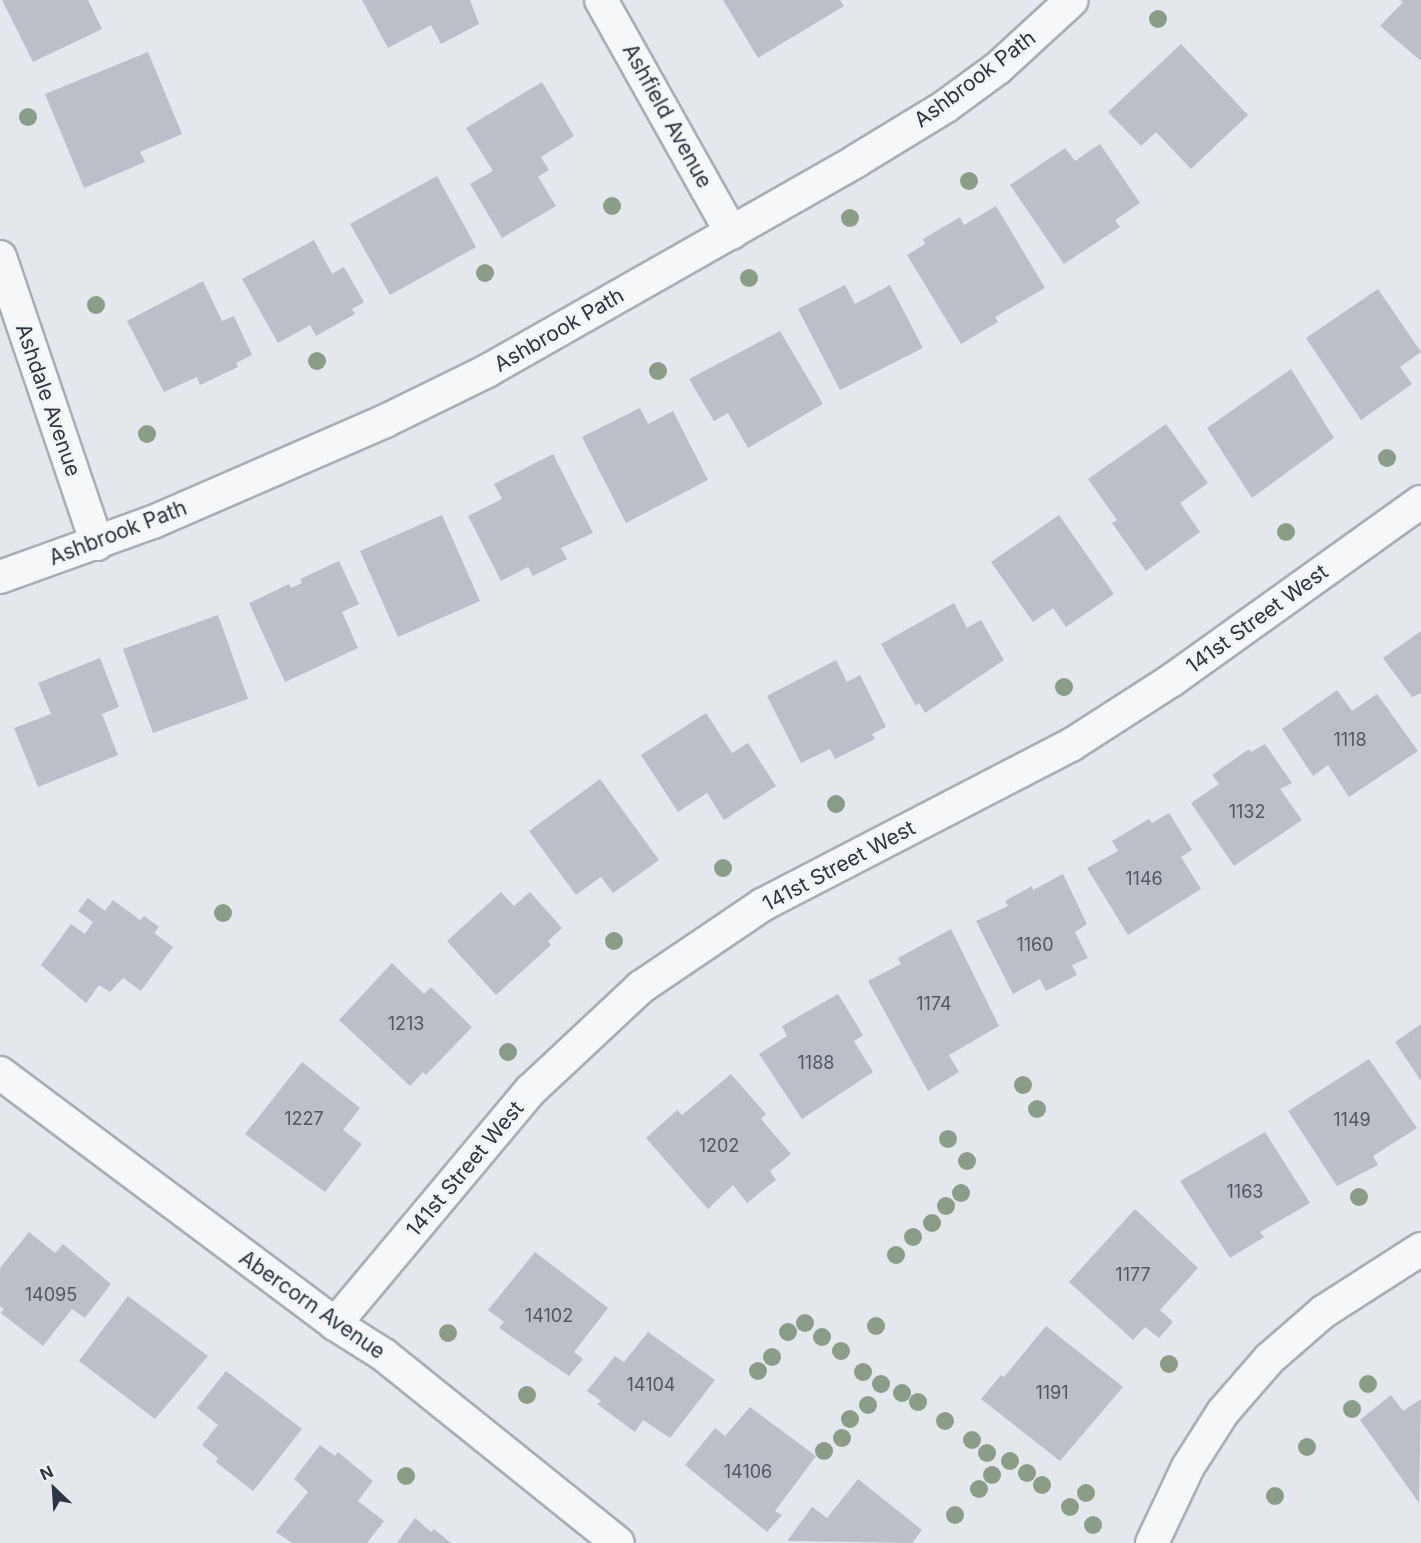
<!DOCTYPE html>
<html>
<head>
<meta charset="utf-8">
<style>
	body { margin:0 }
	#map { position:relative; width:1421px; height:1543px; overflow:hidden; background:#e4e7eb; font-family:Inter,sans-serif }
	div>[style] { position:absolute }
	.building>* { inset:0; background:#bbc0c8 }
	.roads { filter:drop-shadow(2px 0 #a9aeb5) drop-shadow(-2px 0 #a9aeb5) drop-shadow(0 2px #a9aeb5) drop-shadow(0 -2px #a9aeb5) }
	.minor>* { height:32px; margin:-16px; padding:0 16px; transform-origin:16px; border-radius:16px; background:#f6f7f9 }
	.trees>* { width:18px; height:18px; margin:-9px; border-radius:50%; background:#8b9c89 }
	span { translate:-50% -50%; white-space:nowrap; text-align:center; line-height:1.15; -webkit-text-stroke:4.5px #f3f6f8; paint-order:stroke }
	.number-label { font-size:18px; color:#505864 }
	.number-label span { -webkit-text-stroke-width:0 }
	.street-label { font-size:21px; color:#2c3543 }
	.north { position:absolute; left:24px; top:1459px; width:60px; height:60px; -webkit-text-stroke:4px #f3f6f8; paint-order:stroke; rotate:335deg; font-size:16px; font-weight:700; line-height:24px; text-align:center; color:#2c3543 }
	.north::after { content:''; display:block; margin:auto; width:21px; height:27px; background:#2c3543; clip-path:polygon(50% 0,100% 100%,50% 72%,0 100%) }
</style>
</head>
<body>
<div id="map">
	<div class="building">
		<i style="clip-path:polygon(2px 0,88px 0,102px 29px,33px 62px)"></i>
		<i style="clip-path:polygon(362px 0,470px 0,479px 24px,441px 44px,431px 25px,388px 48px)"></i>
		<i style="clip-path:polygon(723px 0,840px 0,844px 6px,758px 58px)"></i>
		<i style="clip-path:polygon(1400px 0,1421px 0,1421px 61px,1380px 26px,1403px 2px)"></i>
		<i style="clip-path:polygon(1181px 44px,1248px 115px,1191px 169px,1156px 132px,1141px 146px,1108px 112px)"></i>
		<i style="clip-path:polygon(148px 52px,182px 134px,140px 152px,145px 162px,84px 188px,45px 94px)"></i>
		<i style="clip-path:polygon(542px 82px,574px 136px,541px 157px,549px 170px,538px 177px,556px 206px,502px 238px,470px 184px,493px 171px,466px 128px)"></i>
		<i style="clip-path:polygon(1100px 144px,1140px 203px,1115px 220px,1120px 227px,1064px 264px,1010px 185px,1065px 148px,1075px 161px)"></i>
		<i style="clip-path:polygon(437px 176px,476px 247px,390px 295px,350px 224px)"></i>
		<i style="clip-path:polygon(996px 206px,1045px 288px,995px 317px,998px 322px,961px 344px,907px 255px,925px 244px,923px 239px,960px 217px,964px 225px)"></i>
		<i style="clip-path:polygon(314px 240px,332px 274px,344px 267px,364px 302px,352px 309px,355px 314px,316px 336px,310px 325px,278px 343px,242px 279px)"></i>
		<i style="clip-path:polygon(203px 281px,222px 321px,234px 316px,252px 355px,236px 363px,238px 367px,200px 385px,197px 377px,164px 392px,127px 321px)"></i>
		<i style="clip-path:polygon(845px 285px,855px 304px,890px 285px,923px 348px,840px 390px,798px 309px)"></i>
		<i style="clip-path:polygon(1378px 289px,1421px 352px,1400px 367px,1412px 384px,1361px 420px,1306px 338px)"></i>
		<i style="clip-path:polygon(780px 331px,823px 404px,748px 448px,728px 413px,714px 421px,689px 379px)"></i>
		<i style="clip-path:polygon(1291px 369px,1334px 438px,1252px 498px,1207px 428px)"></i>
		<i style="clip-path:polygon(640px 408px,648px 424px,673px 411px,708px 480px,626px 523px,582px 437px)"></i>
		<i style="clip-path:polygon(1166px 424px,1208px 483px,1180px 503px,1200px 532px,1146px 571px,1112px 523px,1117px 520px,1088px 479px)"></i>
		<i style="clip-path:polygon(553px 454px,593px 533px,561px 548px,567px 559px,533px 576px,528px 567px,501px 581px,468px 516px,502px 499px,494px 484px)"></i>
		<i style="clip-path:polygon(442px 515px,480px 601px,398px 637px,360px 551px)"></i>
		<i style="clip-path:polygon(1059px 515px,1114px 594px,1066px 627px,1053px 608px,1033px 622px,991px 562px)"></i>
		<i style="clip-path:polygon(339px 561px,359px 604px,342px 612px,358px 648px,285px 682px,249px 603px,289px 584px,291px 588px,302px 583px,300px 579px)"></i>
		<i style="clip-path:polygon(954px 603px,967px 628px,981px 620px,1004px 660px,925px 713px,919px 703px,916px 706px,881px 644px)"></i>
		<i style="clip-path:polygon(218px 615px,248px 699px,153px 733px,123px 649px)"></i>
		<i style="clip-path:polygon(1421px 631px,1421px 693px,1412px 697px,1383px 658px)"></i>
		<i style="clip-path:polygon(100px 658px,119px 707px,102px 714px,118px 755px,38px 787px,14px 728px,51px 714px,38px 683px)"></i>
		<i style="clip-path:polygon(836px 660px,847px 682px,860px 675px,886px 727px,872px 734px,875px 739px,835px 759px,830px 749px,801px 763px,767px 696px)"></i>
		<i style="clip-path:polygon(1337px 690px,1352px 711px,1377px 694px,1418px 751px,1349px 797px,1328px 765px,1313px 776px,1282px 729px)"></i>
		<i style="clip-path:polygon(706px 713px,732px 753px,748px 743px,776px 786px,724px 820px,707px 793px,678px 812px,641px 755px)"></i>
		<i style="clip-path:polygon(1265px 744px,1292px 783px,1280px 789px,1302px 820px,1234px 866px,1191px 803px,1219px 784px,1212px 775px,1249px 749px,1251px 752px)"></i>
		<i style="clip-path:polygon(600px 779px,659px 860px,613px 893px,601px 877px,576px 895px,529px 831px)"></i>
		<i style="clip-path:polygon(1169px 813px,1192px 850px,1181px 857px,1201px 889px,1128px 935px,1087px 868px,1118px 851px,1112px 841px,1149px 819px,1152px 823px)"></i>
		<i style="clip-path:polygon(1063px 874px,1087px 924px,1075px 932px,1088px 958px,1072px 965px,1077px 975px,1046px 991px,1040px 979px,1013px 994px,976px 921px,1008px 906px,1005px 901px,1032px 886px,1033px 890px)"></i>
		<i style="clip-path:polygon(501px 892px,514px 906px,530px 892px,562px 928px,548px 941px,551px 945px,496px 995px,447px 941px)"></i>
		<i style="clip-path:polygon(88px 898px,105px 911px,113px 900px,140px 920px,144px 916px,159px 927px,154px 933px,173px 947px,141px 991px,123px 978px,110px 992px,99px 985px,86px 1003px,41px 965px,71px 924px,85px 934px,93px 922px,78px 911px)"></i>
		<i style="clip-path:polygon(951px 929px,999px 1026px,949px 1055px,959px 1072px,928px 1091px,868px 981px,901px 964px,898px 958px)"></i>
		<i style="clip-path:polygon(392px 963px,424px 994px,431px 987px,472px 1027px,426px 1075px,423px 1072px,410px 1086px,339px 1020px)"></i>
		<i style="clip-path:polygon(838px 994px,863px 1035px,854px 1041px,873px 1072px,802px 1119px,759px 1054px,787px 1036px,782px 1026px)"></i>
		<i style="clip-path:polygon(1421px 1024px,1421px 1081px,1395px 1042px)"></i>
		<i style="clip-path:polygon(1369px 1059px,1417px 1128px,1373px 1156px,1378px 1165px,1337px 1186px,1288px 1111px)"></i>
		<i style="clip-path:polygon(302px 1062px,360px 1108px,343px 1130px,362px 1144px,325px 1192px,245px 1134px)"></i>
		<i style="clip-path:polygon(731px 1074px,766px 1114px,761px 1119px,791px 1154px,770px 1171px,776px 1180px,747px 1203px,733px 1185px,708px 1209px,646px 1138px,677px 1110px,682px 1115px)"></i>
		<i style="clip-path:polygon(1265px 1132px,1310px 1203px,1260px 1232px,1264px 1237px,1230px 1258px,1180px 1181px)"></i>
		<i style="clip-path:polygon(1135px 1209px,1198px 1268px,1160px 1310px,1173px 1322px,1159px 1338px,1145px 1327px,1133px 1340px,1069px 1282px)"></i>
		<i style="clip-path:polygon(29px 1232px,55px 1253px,63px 1244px,111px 1284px,85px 1318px,72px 1309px,43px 1346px,1px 1313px,4px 1309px,0 1306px,0 1268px)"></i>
		<i style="clip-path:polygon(535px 1252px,608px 1308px,574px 1352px,583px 1359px,569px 1376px,499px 1328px,504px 1322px,488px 1310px)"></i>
		<i style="clip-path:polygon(128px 1296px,208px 1356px,155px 1419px,79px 1361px)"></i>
		<i style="clip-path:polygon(1046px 1326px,1123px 1387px,1060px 1461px,981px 1399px,1001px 1375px,1004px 1377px)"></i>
		<i style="clip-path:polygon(648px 1332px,715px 1380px,670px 1438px,643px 1420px,635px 1432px,597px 1404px,601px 1401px,587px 1391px,615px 1356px,624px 1362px)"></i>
		<i style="clip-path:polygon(226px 1371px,302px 1429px,253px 1491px,216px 1462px,218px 1458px,202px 1445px,218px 1425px,197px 1408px)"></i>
		<i style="clip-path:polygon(1391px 1395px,1403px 1411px,1421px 1399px,1419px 1503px,1360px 1420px)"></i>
		<i style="clip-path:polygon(750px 1407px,816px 1456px,775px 1511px,782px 1515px,767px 1532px,685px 1465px,715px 1428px,725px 1436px)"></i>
		<i style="clip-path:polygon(320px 1445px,335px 1456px,338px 1452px,373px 1481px,358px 1501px,384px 1521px,367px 1543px,292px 1543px,276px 1532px,308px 1492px,294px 1479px)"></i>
		<i style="clip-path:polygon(858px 1479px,922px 1530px,912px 1543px,787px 1541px,812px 1507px,827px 1518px)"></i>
		<i style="clip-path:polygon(415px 1518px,431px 1532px,434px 1529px,451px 1543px,397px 1543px)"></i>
	</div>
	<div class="roads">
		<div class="minor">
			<i style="left:601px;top:0;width:267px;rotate:60.7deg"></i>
			<i style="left:0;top:257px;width:303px;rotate:71.3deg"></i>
			<i style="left:0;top:577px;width:163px;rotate:-19.8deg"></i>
			<i style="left:153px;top:522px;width:253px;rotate:-23.5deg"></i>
			<i style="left:385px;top:421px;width:114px;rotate:-26.1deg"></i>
			<i style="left:487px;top:371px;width:425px;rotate:-29.6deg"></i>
			<i style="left:856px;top:161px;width:105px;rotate:-31.4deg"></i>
			<i style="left:946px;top:106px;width:64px;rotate:-36.2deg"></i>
			<i style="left:998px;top:68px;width:100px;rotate:-42.6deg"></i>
			<i style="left:0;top:1073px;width:419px;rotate:36.8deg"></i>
			<i style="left:335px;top:1324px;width:58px;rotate:32.3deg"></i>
			<i style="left:384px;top:1355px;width:300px;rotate:38.8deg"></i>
			<i style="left:335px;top:1324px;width:305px;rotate:-50.1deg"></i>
			<i style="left:531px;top:1090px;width:151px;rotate:-43.1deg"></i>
			<i style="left:641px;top:987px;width:146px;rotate:-34.1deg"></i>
			<i style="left:762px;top:905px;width:348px;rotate:-27.4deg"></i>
			<i style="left:1071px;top:745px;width:120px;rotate:-32.8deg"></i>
			<i style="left:1172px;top:680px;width:306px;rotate:-35.6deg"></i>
			<i style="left:1152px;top:1543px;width:84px;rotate:-64.7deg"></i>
			<i style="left:1188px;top:1467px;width:65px;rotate:-57.5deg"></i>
			<i style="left:1223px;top:1412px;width:70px;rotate:-49deg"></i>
			<i style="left:1269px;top:1359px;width:72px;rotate:-41deg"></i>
			<i style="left:1323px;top:1312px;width:117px;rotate:-32.7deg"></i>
		</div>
	</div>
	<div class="trees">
		<i style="left:1158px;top:19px"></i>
		<i style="left:28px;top:117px"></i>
		<i style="left:969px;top:181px"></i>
		<i style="left:612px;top:206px"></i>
		<i style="left:850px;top:218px"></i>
		<i style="left:485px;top:273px"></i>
		<i style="left:749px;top:278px"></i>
		<i style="left:96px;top:305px"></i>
		<i style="left:317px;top:361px"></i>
		<i style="left:658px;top:371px"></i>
		<i style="left:147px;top:434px"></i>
		<i style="left:1387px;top:458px"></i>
		<i style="left:1286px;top:532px"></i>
		<i style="left:1064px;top:687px"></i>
		<i style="left:836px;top:804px"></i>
		<i style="left:723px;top:868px"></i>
		<i style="left:223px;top:913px"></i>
		<i style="left:614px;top:941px"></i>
		<i style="left:508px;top:1052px"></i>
		<i style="left:1023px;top:1085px"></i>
		<i style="left:1037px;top:1109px"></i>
		<i style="left:948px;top:1139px"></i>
		<i style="left:967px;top:1161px"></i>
		<i style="left:961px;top:1193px"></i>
		<i style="left:1359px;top:1197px"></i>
		<i style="left:946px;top:1206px"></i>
		<i style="left:932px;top:1223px"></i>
		<i style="left:913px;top:1237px"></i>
		<i style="left:896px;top:1255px"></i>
		<i style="left:805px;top:1323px"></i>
		<i style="left:876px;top:1326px"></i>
		<i style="left:788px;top:1332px"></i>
		<i style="left:448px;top:1333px"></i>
		<i style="left:822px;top:1337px"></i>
		<i style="left:841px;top:1351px"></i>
		<i style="left:772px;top:1357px"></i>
		<i style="left:1169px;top:1364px"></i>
		<i style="left:758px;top:1371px"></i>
		<i style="left:863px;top:1372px"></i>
		<i style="left:881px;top:1384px"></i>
		<i style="left:1368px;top:1384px"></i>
		<i style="left:902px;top:1393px"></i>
		<i style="left:527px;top:1395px"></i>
		<i style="left:918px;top:1402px"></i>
		<i style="left:868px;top:1405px"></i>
		<i style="left:1352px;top:1409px"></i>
		<i style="left:850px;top:1419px"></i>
		<i style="left:945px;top:1421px"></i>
		<i style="left:842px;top:1438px"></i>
		<i style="left:972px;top:1440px"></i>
		<i style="left:1307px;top:1447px"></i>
		<i style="left:824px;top:1451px"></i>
		<i style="left:987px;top:1453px"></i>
		<i style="left:1010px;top:1461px"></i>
		<i style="left:1027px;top:1473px"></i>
		<i style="left:992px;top:1475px"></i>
		<i style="left:406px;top:1476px"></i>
		<i style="left:1042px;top:1485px"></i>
		<i style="left:979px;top:1489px"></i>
		<i style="left:1086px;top:1493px"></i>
		<i style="left:1275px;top:1496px"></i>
		<i style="left:1070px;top:1507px"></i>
		<i style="left:955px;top:1515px"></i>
		<i style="left:1093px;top:1525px"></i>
	</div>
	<div class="number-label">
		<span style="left:1350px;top:740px">1118</span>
		<span style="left:1247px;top:812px">1132</span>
		<span style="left:1144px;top:879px">1146</span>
		<span style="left:1035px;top:945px">1160</span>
		<span style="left:934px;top:1004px">1174</span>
		<span style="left:406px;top:1024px">1213</span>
		<span style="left:816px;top:1063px">1188</span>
		<span style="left:304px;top:1119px">1227</span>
		<span style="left:1352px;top:1120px">1149</span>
		<span style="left:719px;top:1146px">1202</span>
		<span style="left:1245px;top:1192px">1163</span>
		<span style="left:1133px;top:1275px">1177</span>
		<span style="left:51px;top:1295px">14095</span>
		<span style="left:549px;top:1316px">14102</span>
		<span style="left:651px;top:1385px">14104</span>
		<span style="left:1052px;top:1393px">1191</span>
		<span style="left:748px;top:1472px">14106</span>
	</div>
	<div class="street-label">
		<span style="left:975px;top:79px;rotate:-37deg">Ashbrook Path</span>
		<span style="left:667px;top:116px;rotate:61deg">Ashfield Avenue</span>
		<span style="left:559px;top:330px;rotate:-30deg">Ashbrook Path</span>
		<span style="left:48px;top:400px;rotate:71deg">Ashdale Avenue</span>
		<span style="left:118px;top:533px;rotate:-21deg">Ashbrook Path</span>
		<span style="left:1257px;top:619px;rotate:-36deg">141st Street West</span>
		<span style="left:839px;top:866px;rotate:-28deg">141st Street West</span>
		<span style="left:465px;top:1169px;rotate:-50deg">141st Street West</span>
		<span style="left:312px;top:1305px;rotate:35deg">Abercorn Avenue</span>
	</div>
	<div class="north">N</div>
</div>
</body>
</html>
